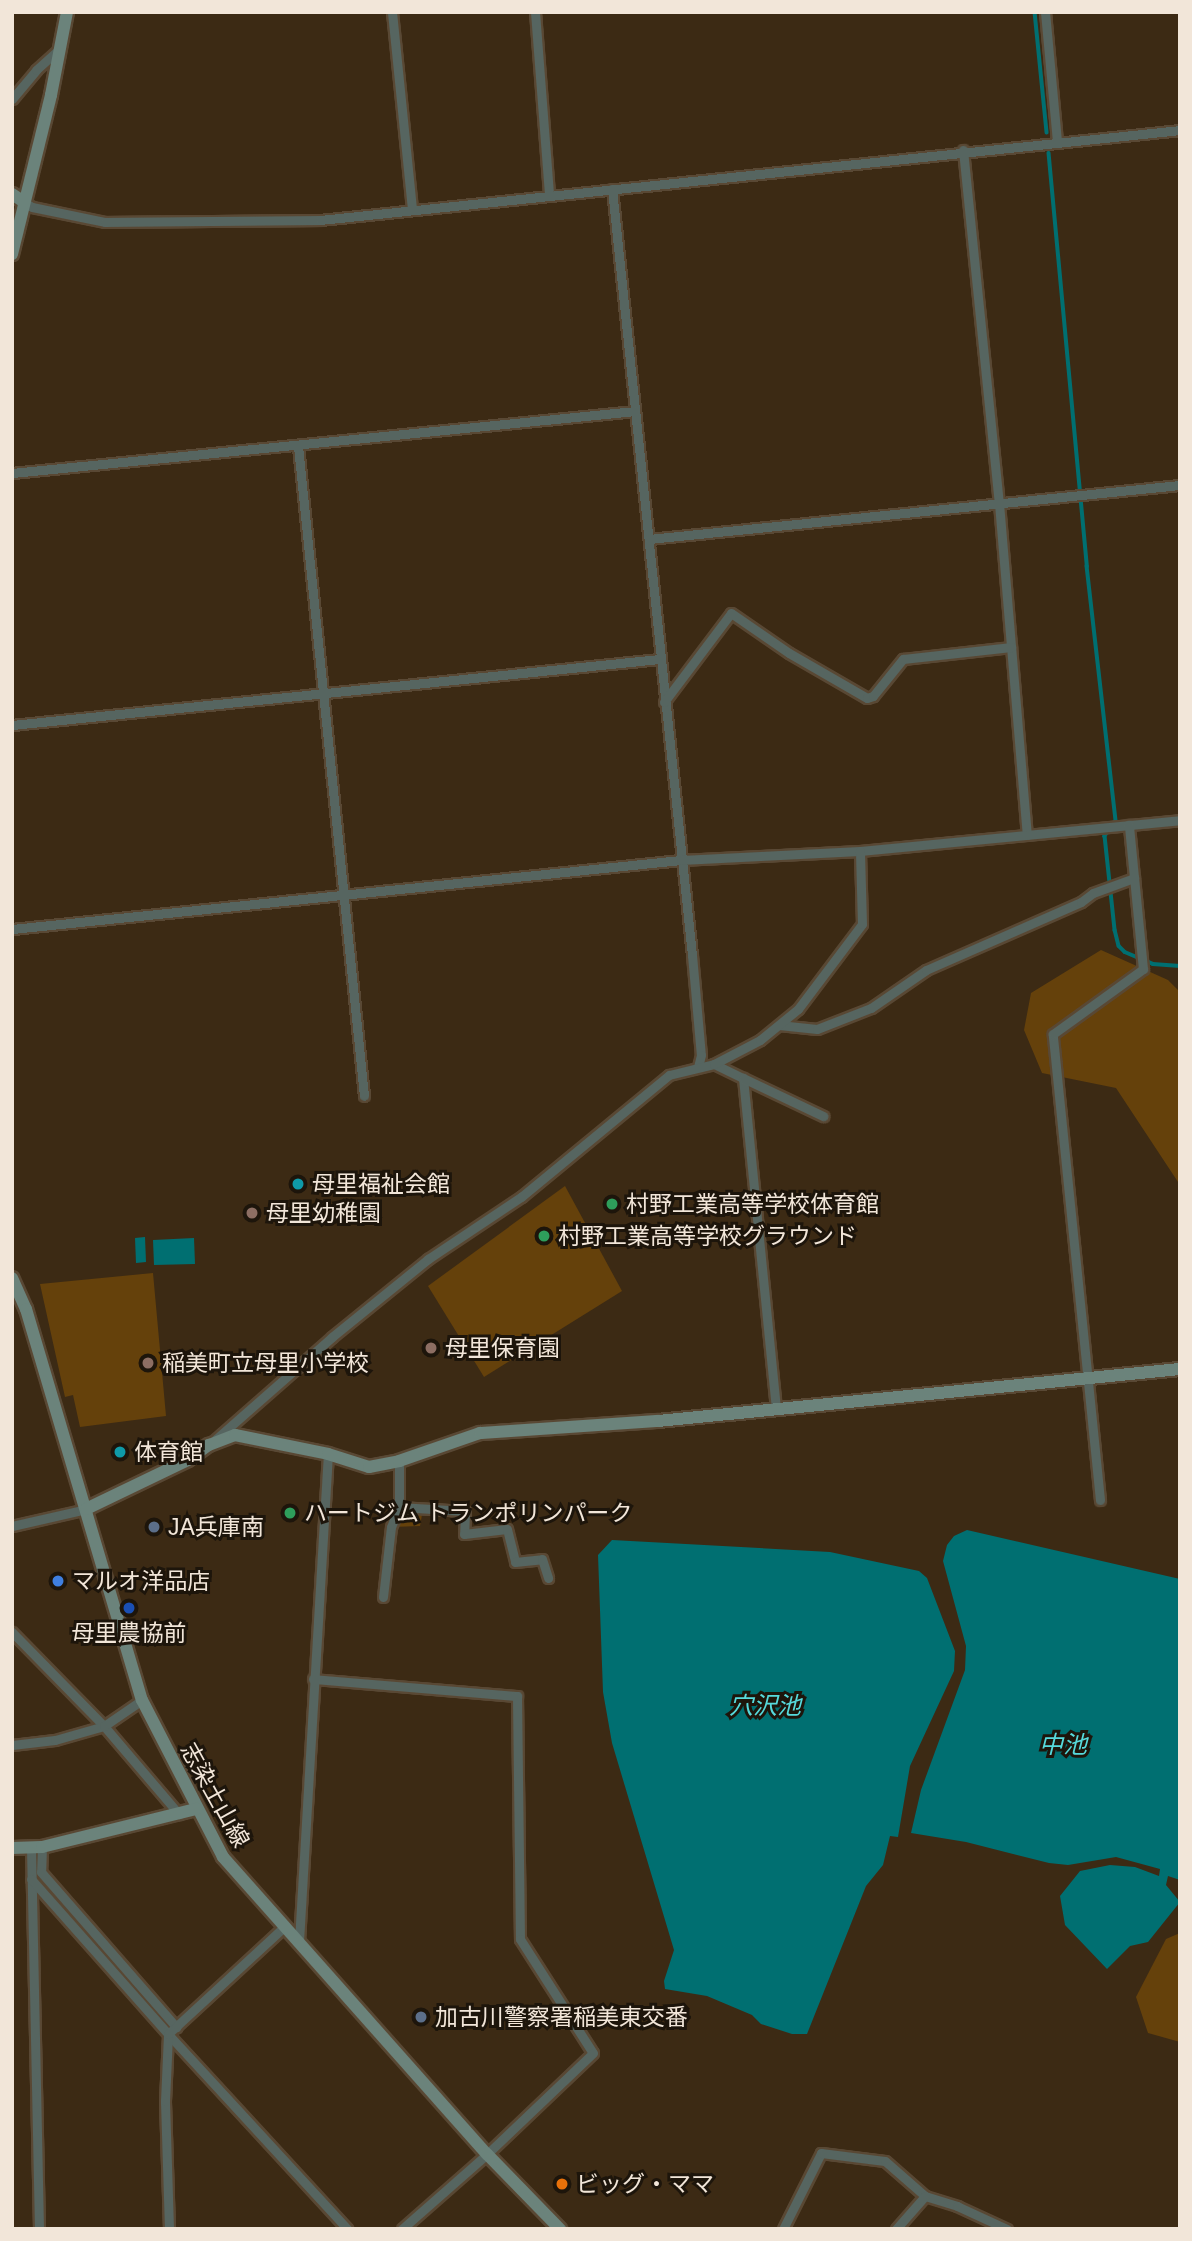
<!DOCTYPE html>
<html>
<head>
<meta charset="utf-8">
<style>
	body { margin:0 }
	#map { position:relative; width:1192px; height:2241px; overflow:hidden; background:#3c2a14; font-family:Helvetica,"Noto Sans JP",sans-serif }
	div>[style] { position:absolute }
	.green>* { inset:0; background:#65410b }
	.water>* { inset:0; background:#006f71 }
	.stream>* { height:3.5px; margin:-1.75px; padding:0 1.75px; transform-origin:1.75px; border-radius:1.75px; background:#006f71 }
	.roads { filter:drop-shadow(2px 0 #594834) drop-shadow(-2px 0 #594834) drop-shadow(0 2px #594834) drop-shadow(0 -2px #594834) }
	.street>* { height:9px; margin:-4.5px; padding:0 4.5px; transform-origin:4.5px; border-radius:4.5px; background:#566560 }
	.secondary>* { height:12px; margin:-6px; padding:0 6px; transform-origin:6px; border-radius:6px; background:#6b837b }
	.dots>* { width:19px; height:19px; translate:-50% -50%; box-sizing:border-box; border:4px solid #1d150b; border-radius:50% }
	span { translate:-50% -50%; white-space:nowrap; text-align:center; line-height:1.15; -webkit-text-stroke:6px #1d150b; paint-order:stroke }
	.poi-label { font-size:23px; color:#f2e6d9 }
	.left { translate:0 -50%; text-align:left }
	.street-label { font-size:23px; color:#f2e6d9 }
	.water-label { font-size:24px; color:#56dadc; font-style:italic }
	.frame { position:absolute; inset:0; border:14px solid #f2e6d9; pointer-events:none }
</style>
</head>
<body>
<div id="map">
	<div class="green">
		<i style="clip-path:polygon(1101px 950px,1168px 980px,1180px 992px,1180px 1185px,1116px 1088px,1042px 1073px,1024px 1030px,1031px 993px)"></i>
		<i style="clip-path:polygon(565px 1186px,622px 1291px,484px 1377px,428px 1286px)"></i>
		<i style="clip-path:polygon(153px 1273px,166px 1416px,80px 1427px,73px 1395px,65px 1397px,40px 1284px)"></i>
		<i style="clip-path:polygon(399px 1507px,423px 1509px,420px 1526px,391px 1527px)"></i>
		<i style="clip-path:polygon(1180px 1933px,1180px 2042px,1148px 2033px,1136px 1997px,1166px 1939px)"></i>
	</div>
	<div class="water">
		<i style="clip-path:polygon(145px 1237px,146px 1262px,136px 1263px,135px 1238px)"></i>
		<i style="clip-path:polygon(194px 1238px,195px 1264px,154px 1265px,153px 1240px)"></i>
		<i style="clip-path:polygon(967px 1530px,1180px 1579px,1180px 1880px,1168px 1876px,1166px 1885px,1180px 1902px,1148px 1942px,1130px 1946px,1107px 1969px,1065px 1925px,1060px 1896px,1080px 1871px,1110px 1865px,1135px 1867px,1159px 1876px,1160px 1869px,1116px 1857px,1068px 1865px,1049px 1863px,966px 1842px,911px 1833px,921px 1790px,965px 1670px,966px 1646px,943px 1561px,947px 1545px,954px 1536px)"></i>
		<i style="clip-path:polygon(612px 1540px,830px 1552px,919px 1571px,927px 1578px,955px 1651px,954px 1671px,910px 1766px,898px 1837px,890px 1836px,883px 1865px,866px 1886px,807px 2034px,792px 2034px,761px 2024px,752px 2015px,707px 1996px,665px 1989px,664px 1981px,674px 1950px,612px 1743px,603px 1692px,598px 1555px)"></i>
	</div>
	<div class="stream">
		<i style="left:1035px;top:12px;width:121px;rotate:84.3deg"></i>
		<i style="left:1049px;top:153px;width:415px;rotate:84.7deg"></i>
		<i style="left:1087px;top:566px;width:257px;rotate:83.5deg"></i>
		<i style="left:1116px;top:821px;width:19px;rotate:126deg"></i>
		<i style="left:1105px;top:836px;width:95px;rotate:83.9deg"></i>
		<i style="left:1115px;top:930px;width:16px;rotate:76deg"></i>
		<i style="left:1119px;top:946px;width:8px;rotate:45deg"></i>
		<i style="left:1125px;top:952px;width:30px;rotate:23deg"></i>
		<i style="left:1153px;top:964px;width:27px;rotate:4deg"></i>
	</div>
	<div class="roads">
		<div class="street">
			<i style="left:392px;top:12px;width:198px;rotate:84.2deg"></i>
			<i style="left:535px;top:12px;width:184px;rotate:85.6deg"></i>
			<i style="left:1045px;top:12px;width:131px;rotate:84.7deg"></i>
			<i style="left:12px;top:99px;width:38px;rotate:-50deg"></i>
			<i style="left:36px;top:70px;width:31px;rotate:-42deg"></i>
			<i style="left:963px;top:150px;width:355px;rotate:84.2deg"></i>
			<i style="left:999px;top:503px;width:333px;rotate:85.2deg"></i>
			<i style="left:612px;top:189px;width:770px;rotate:84.04deg"></i>
			<i style="left:692px;top:955px;width:100px;rotate:84.9deg"></i>
			<i style="left:701px;top:1055px;width:12px;rotate:104deg"></i>
			<i style="left:24px;top:202px;width:9px;rotate:32deg"></i>
			<i style="left:32px;top:207px;width:75px;rotate:11.6deg"></i>
			<i style="left:105px;top:222px;width:215px;rotate:-0.5deg"></i>
			<i style="left:320px;top:220px;width:865px;rotate:-5.97deg"></i>
			<i style="left:298px;top:446px;width:653px;rotate:84.2deg"></i>
			<i style="left:12px;top:473px;width:626px;rotate:-5.68deg"></i>
			<i style="left:649px;top:539px;width:534px;rotate:-5.81deg"></i>
			<i style="left:664px;top:702px;width:111px;rotate:-53deg"></i>
			<i style="left:731px;top:613px;width:70px;rotate:34.6deg"></i>
			<i style="left:789px;top:653px;width:90px;rotate:30deg"></i>
			<i style="left:867px;top:698px;width:6px;rotate:-18deg"></i>
			<i style="left:873px;top:696px;width:48px;rotate:-51deg"></i>
			<i style="left:903px;top:659px;width:109px;rotate:-6.3deg"></i>
			<i style="left:12px;top:725px;width:651px;rotate:-5.82deg"></i>
			<i style="left:12px;top:929px;width:673px;rotate:-5.89deg"></i>
			<i style="left:681px;top:860px;width:179px;rotate:-2.9deg"></i>
			<i style="left:860px;top:851px;width:321px;rotate:-5.5deg"></i>
			<i style="left:779px;top:1025px;width:38px;rotate:6deg"></i>
			<i style="left:817px;top:1029px;width:58px;rotate:-21.3deg"></i>
			<i style="left:871px;top:1008px;width:67px;rotate:-34.6deg"></i>
			<i style="left:926px;top:970px;width:169px;rotate:-23.7deg"></i>
			<i style="left:1081px;top:902px;width:15px;rotate:-37deg"></i>
			<i style="left:1093px;top:893px;width:44px;rotate:-20.1deg"></i>
			<i style="left:714px;top:1064px;width:32px;rotate:26deg"></i>
			<i style="left:743px;top:1078px;width:333px;rotate:84.3deg"></i>
			<i style="left:743px;top:1078px;width:89px;rotate:25.4deg"></i>
			<i style="left:216px;top:1439px;width:154px;rotate:-41.3deg"></i>
			<i style="left:332px;top:1337px;width:124px;rotate:-39.1deg"></i>
			<i style="left:428px;top:1259px;width:112px;rotate:-33.7deg"></i>
			<i style="left:521px;top:1197px;width:192px;rotate:-39.5deg"></i>
			<i style="left:669px;top:1075px;width:46px;rotate:-13.7deg"></i>
			<i style="left:714px;top:1064px;width:52px;rotate:-27.6deg"></i>
			<i style="left:760px;top:1040px;width:49px;rotate:-39.2deg"></i>
			<i style="left:798px;top:1009px;width:106px;rotate:-53deg"></i>
			<i style="left:862px;top:924px;width:73px;rotate:-91.6deg"></i>
			<i style="left:1100px;top:1500px;width:468px;rotate:-95.8deg"></i>
			<i style="left:1053px;top:1034px;width:111px;rotate:-35.8deg"></i>
			<i style="left:1143px;top:969px;width:145px;rotate:-95.6deg"></i>
			<i style="left:399px;top:1507px;width:66px;rotate:3.5deg"></i>
			<i style="left:465px;top:1511px;width:23px;rotate:92deg"></i>
			<i style="left:464px;top:1534px;width:43px;rotate:-6.6deg"></i>
			<i style="left:507px;top:1529px;width:34px;rotate:76deg"></i>
			<i style="left:515px;top:1562px;width:27px;rotate:-6deg"></i>
			<i style="left:542px;top:1559px;width:20px;rotate:72deg"></i>
			<i style="left:12px;top:1526px;width:76px;rotate:-12.9deg"></i>
			<i style="left:383px;top:1597px;width:70px;rotate:-83.5deg"></i>
			<i style="left:391px;top:1527px;width:22px;rotate:-68deg"></i>
			<i style="left:399px;top:1507px;width:46px;rotate:-90deg"></i>
			<i style="left:12px;top:1632px;width:132px;rotate:45.6deg"></i>
			<i style="left:104px;top:1726px;width:116px;rotate:49.6deg"></i>
			<i style="left:313px;top:1679px;width:205px;rotate:4.8deg"></i>
			<i style="left:517px;top:1696px;width:243px;rotate:89.3deg"></i>
			<i style="left:520px;top:1939px;width:135px;rotate:57.4deg"></i>
			<i style="left:593px;top:2053px;width:146px;rotate:136.4deg"></i>
			<i style="left:487px;top:2154px;width:113px;rotate:138.6deg"></i>
			<i style="left:12px;top:1745px;width:43px;rotate:-6.6deg"></i>
			<i style="left:55px;top:1740px;width:51px;rotate:-15.9deg"></i>
			<i style="left:104px;top:1726px;width:46px;rotate:-34.4deg"></i>
			<i style="left:31px;top:1847px;width:382px;rotate:88.8deg"></i>
			<i style="left:42px;top:1847px;width:25px;rotate:92deg"></i>
			<i style="left:41px;top:1872px;width:206px;rotate:48.9deg"></i>
			<i style="left:31px;top:1879px;width:207px;rotate:48.5deg"></i>
			<i style="left:168px;top:2034px;width:265px;rotate:47.4deg"></i>
			<i style="left:299px;top:1941px;width:488px;rotate:-86.6deg"></i>
			<i style="left:169px;top:2229px;width:128px;rotate:-91.8deg"></i>
			<i style="left:165px;top:2101px;width:67px;rotate:-87.4deg"></i>
			<i style="left:168px;top:2034px;width:159px;rotate:-42.7deg"></i>
			<i style="left:783px;top:2229px;width:85px;rotate:-63.4deg"></i>
			<i style="left:821px;top:2153px;width:64px;rotate:7.1deg"></i>
			<i style="left:885px;top:2161px;width:53px;rotate:41.2deg"></i>
			<i style="left:925px;top:2196px;width:34px;rotate:17deg"></i>
			<i style="left:957px;top:2206px;width:55px;rotate:24.7deg"></i>
			<i style="left:896px;top:2229px;width:44px;rotate:-48.7deg"></i>
		</div>
		<div class="secondary">
			<i style="left:12px;top:194px;width:14px;rotate:34deg"></i>
			<i style="left:12px;top:254px;width:164px;rotate:-76.2deg"></i>
			<i style="left:51px;top:95px;width:85px;rotate:-79.1deg"></i>
			<i style="left:12px;top:1278px;width:34px;rotate:66deg"></i>
			<i style="left:26px;top:1309px;width:408px;rotate:73.5deg"></i>
			<i style="left:142px;top:1700px;width:177px;rotate:62.7deg"></i>
			<i style="left:223px;top:1857px;width:397px;rotate:48.4deg"></i>
			<i style="left:487px;top:2154px;width:105px;rotate:45.8deg"></i>
			<i style="left:86px;top:1509px;width:113px;rotate:-25.7deg"></i>
			<i style="left:188px;top:1460px;width:26px;rotate:-36deg"></i>
			<i style="left:209px;top:1445px;width:28px;rotate:-21deg"></i>
			<i style="left:235px;top:1435px;width:95px;rotate:11.5deg"></i>
			<i style="left:328px;top:1454px;width:43px;rotate:17.6deg"></i>
			<i style="left:369px;top:1467px;width:31px;rotate:-11deg"></i>
			<i style="left:399px;top:1461px;width:86px;rotate:-19.1deg"></i>
			<i style="left:480px;top:1433px;width:178px;rotate:-3.9deg"></i>
			<i style="left:658px;top:1421px;width:525px;rotate:-5.69deg"></i>
			<i style="left:12px;top:1848px;width:30px;rotate:-2deg"></i>
			<i style="left:42px;top:1847px;width:159px;rotate:-13.9deg"></i>
		</div>
	</div>
	<div class="dots">
		<i style="left:298px;top:1184px;background:#0f9aa8"></i>
		<i style="left:612px;top:1204px;background:#2e9e5b"></i>
		<i style="left:252px;top:1213px;background:#8d6e63"></i>
		<i style="left:544px;top:1236px;background:#2e9e5b"></i>
		<i style="left:431px;top:1348px;background:#8d6e63"></i>
		<i style="left:148px;top:1363px;background:#8d6e63"></i>
		<i style="left:120px;top:1452px;background:#0f9aa8"></i>
		<i style="left:290px;top:1513px;background:#2e9e5b"></i>
		<i style="left:154px;top:1527px;background:#5c6f8a"></i>
		<i style="left:58px;top:1581px;background:#3f7fe0"></i>
		<i style="left:129px;top:1608px;background:#1a4fb4"></i>
		<i style="left:421px;top:2017px;background:#5c6f8a"></i>
		<i style="left:562px;top:2184px;background:#e8710a"></i>
	</div>
	<div class="poi-label">
		<span class="left" style="left:312px;top:1184px">母里福祉会館</span>
		<span class="left" style="left:626px;top:1204px">村野工業高等学校体育館</span>
		<span class="left" style="left:266px;top:1213px">母里幼稚園</span>
		<span class="left" style="left:558px;top:1236px">村野工業高等学校グラウンド</span>
		<span class="left" style="left:445px;top:1348px">母里保育園</span>
		<span class="left" style="left:162px;top:1363px">稲美町立母里小学校</span>
		<span class="left" style="left:134px;top:1452px">体育館</span>
		<span class="left" style="left:304px;top:1513px">ハートジム トランポリンパーク</span>
		<span class="left" style="left:168px;top:1527px">JA兵庫南</span>
		<span class="left" style="left:72px;top:1581px">マルオ洋品店</span>
		<span style="left:129px;top:1633px">母里農協前</span>
		<span class="left" style="left:435px;top:2017px">加古川警察署稲美東交番</span>
		<span class="left" style="left:576px;top:2184px">ビッグ・ママ</span>
	</div>
	<div class="street-label">
		<span style="left:215px;top:1795px;rotate:61deg">志染土山線</span>
	</div>
	<div class="water-label">
		<span style="left:765px;top:1706px">穴沢池</span>
		<span style="left:1063px;top:1745px">中池</span>
	</div>
	<div class="frame"></div>
</div>
</body>
</html>
